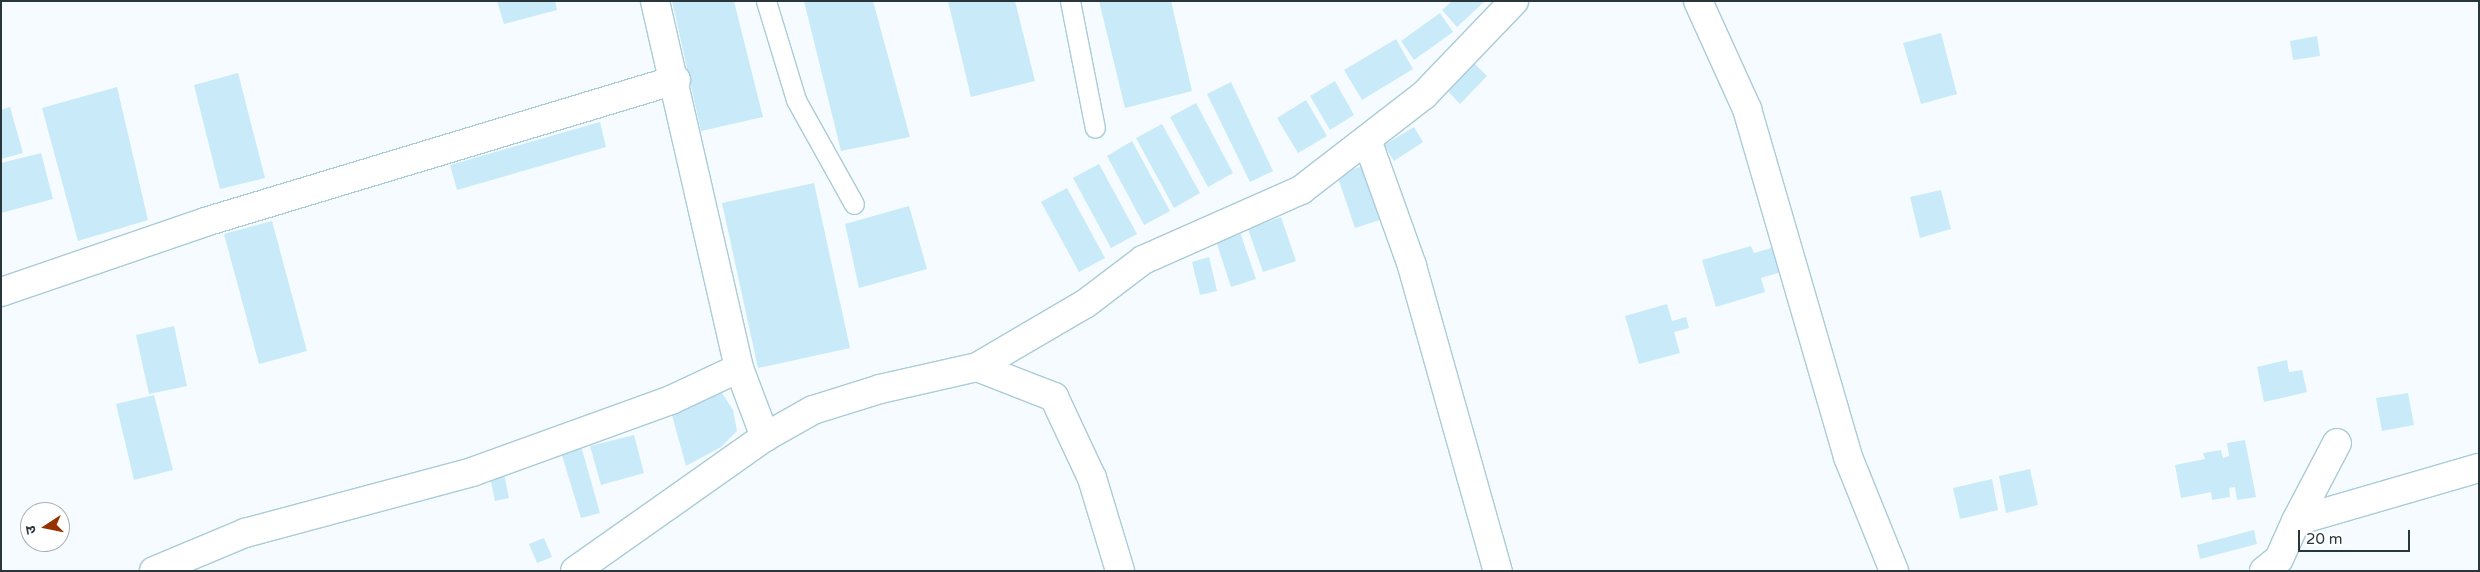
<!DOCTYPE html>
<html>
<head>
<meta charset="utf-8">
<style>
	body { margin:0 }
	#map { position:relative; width:2480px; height:572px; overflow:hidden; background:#f5fbfe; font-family:"Varela Round","Noto Sans Devanagari",sans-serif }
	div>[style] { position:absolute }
	.building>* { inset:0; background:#c9ebf9 }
	.roads { filter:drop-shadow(1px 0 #aacbd8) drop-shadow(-1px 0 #aacbd8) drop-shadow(0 1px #aacbd8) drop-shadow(0 -1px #aacbd8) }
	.lane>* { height:19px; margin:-9.5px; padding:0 9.5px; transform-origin:9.5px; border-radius:9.5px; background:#fff }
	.street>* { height:28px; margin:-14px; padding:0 14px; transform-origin:14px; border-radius:14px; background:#fff }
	span { translate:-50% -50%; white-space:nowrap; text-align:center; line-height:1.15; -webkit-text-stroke:4.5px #fff; paint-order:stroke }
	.frame { position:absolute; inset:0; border:2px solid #29363c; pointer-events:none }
	.north { position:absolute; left:20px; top:502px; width:50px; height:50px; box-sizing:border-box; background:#fff; border:1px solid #a9afb1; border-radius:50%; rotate:259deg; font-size:14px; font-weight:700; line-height:20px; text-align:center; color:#29363c }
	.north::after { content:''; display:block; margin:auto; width:18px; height:22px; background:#963102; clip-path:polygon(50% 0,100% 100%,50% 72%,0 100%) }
	.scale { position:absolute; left:2298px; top:530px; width:112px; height:22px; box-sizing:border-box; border:2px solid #29363c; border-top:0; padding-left:6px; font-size:15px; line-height:18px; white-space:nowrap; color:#29363c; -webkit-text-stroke:4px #fff; paint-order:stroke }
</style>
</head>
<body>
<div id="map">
	<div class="building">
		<i style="clip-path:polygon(497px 1px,555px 1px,557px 10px,504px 24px)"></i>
		<i style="clip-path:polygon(672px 1px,734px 1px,763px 117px,701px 131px)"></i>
		<i style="clip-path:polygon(804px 1px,873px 1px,910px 137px,841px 151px)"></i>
		<i style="clip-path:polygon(948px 1px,1015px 1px,1035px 81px,971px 97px)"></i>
		<i style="clip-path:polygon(1099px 1px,1171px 1px,1192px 91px,1125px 108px)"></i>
		<i style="clip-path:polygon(1452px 1px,1485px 1px,1457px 27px,1442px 10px)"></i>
		<i style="clip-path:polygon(1440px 13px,1453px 32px,1414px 60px,1401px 41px)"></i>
		<i style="clip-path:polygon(1941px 33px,1957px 94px,1921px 104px,1903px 43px)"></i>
		<i style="clip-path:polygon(2317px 36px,2320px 56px,2293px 60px,2290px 41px)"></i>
		<i style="clip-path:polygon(1396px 39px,1413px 69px,1362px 100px,1344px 70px)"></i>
		<i style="clip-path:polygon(1471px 60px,1487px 76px,1460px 104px,1444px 87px)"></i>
		<i style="clip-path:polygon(238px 73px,265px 178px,220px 189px,194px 85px)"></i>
		<i style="clip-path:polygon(1335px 81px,1354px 115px,1330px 130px,1310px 96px)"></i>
		<i style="clip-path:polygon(1231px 82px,1273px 171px,1250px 182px,1207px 94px)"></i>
		<i style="clip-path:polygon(117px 87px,148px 220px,78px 241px,42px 108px)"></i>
		<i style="clip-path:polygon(1306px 100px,1327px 136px,1298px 153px,1277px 118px)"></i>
		<i style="clip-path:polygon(1196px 103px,1233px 173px,1208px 187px,1170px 117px)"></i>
		<i style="clip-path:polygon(10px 107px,23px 153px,1px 159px,1px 110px)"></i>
		<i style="clip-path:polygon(600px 122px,606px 147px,457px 190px,450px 165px)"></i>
		<i style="clip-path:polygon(1162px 124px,1200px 193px,1174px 208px,1136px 138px)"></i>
		<i style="clip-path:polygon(1414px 127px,1423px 142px,1394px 161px,1384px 145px)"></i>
		<i style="clip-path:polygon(1132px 141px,1170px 211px,1144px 225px,1107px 156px)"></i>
		<i style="clip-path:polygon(41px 153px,53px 199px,1px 213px,1px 163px)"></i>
		<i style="clip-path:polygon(1099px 164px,1137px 234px,1111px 248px,1073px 178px)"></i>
		<i style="clip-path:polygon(1365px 165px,1383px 219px,1355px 228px,1337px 175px)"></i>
		<i style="clip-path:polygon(814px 183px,850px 348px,758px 368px,722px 203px)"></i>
		<i style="clip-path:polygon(1067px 188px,1105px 258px,1079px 272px,1041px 202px)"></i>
		<i style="clip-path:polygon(1941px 190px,1951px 229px,1920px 238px,1910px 197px)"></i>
		<i style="clip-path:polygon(909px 206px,927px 269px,859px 288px,845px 224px)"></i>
		<i style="clip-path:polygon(1281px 217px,1296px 261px,1263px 272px,1248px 229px)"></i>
		<i style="clip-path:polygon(272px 221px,307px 351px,259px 364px,224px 234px)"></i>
		<i style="clip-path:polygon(1240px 232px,1256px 279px,1231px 287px,1216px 241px)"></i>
		<i style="clip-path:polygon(1751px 246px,1754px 253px,1775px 247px,1782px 272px,1761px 278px,1765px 292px,1716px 307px,1702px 260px)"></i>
		<i style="clip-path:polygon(1209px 257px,1217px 291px,1200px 295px,1192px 262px)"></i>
		<i style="clip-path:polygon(1667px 304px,1672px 321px,1686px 317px,1689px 328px,1674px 332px,1680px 353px,1639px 364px,1625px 316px)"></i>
		<i style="clip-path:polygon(174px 326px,187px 386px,149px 394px,136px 335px)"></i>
		<i style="clip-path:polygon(2287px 360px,2289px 372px,2302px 370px,2307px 392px,2264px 402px,2257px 367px)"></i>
		<i style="clip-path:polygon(722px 393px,733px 410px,737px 431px,721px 447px,686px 466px,670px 408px)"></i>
		<i style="clip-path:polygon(2408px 393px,2414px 425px,2382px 431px,2376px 398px)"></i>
		<i style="clip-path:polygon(154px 395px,173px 470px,134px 480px,116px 404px)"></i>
		<i style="clip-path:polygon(634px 435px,644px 473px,601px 485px,590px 446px)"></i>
		<i style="clip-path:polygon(2245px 440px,2256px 497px,2237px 500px,2235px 487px,2229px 488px,2230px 497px,2212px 500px,2211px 492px,2181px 498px,2175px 465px,2205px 459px,2203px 453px,2221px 450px,2223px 458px,2229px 456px,2227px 443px)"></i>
		<i style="clip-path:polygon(581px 446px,600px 513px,581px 518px,561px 452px)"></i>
		<i style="clip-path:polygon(503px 469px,509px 498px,495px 501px,489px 472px)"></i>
		<i style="clip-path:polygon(2030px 469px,2038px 505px,2006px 513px,1999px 476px)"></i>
		<i style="clip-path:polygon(1992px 479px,1998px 510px,1960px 519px,1953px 488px)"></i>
		<i style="clip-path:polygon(2254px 530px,2257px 544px,2200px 559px,2197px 545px)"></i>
		<i style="clip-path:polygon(544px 538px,552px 557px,537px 563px,529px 544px)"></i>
	</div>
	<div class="roads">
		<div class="lane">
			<i style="left:766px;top:1px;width:103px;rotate:73.1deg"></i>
			<i style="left:796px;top:100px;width:119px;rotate:60.9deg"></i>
			<i style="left:1070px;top:1px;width:129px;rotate:78.9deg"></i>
		</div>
		<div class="street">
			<i style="left:1698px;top:1px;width:119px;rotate:65.6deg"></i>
			<i style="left:1747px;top:109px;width:362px;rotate:73.8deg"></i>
			<i style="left:1848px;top:457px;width:123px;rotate:68deg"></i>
			<i style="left:1367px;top:140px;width:134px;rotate:70.3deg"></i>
			<i style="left:1412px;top:266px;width:317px;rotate:74.3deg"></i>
			<i style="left:1px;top:292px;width:216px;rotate:-18.9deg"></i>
			<i style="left:205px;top:222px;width:492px;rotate:-16.8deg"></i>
			<i style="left:977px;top:367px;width:83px;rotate:21.3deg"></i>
			<i style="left:1054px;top:397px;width:89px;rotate:64.9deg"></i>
			<i style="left:1092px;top:478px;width:97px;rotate:73.2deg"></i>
			<i style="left:739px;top:368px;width:74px;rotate:69.4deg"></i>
			<i style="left:2296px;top:521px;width:88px;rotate:-62.3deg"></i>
			<i style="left:154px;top:571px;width:99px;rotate:-22.7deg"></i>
			<i style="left:245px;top:533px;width:235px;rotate:-15deg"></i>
			<i style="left:472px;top:472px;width:212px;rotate:-19.9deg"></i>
			<i style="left:671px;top:400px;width:75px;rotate:-25.2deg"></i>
			<i style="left:739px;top:368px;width:376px;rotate:-102.9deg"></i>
			<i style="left:575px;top:571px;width:232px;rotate:-35.2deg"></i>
			<i style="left:765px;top:437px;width:55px;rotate:-29.4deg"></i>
			<i style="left:813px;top:410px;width:70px;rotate:-17.4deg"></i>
			<i style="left:880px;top:389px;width:99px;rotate:-12.8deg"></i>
			<i style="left:977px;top:367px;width:125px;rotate:-30.3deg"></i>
			<i style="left:1085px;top:304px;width:73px;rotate:-37.2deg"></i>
			<i style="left:1143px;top:260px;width:173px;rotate:-23.9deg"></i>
			<i style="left:1301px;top:190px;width:155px;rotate:-37.7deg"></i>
			<i style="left:1424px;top:95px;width:130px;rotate:-46.2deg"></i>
			<i style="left:2264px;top:571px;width:19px;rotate:-39deg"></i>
			<i style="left:2279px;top:559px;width:42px;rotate:-65.9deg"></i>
			<i style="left:2296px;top:521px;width:191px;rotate:-16.2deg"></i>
		</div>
	</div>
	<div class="frame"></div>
	<div class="north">उ</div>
	<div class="scale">20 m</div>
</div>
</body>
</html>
